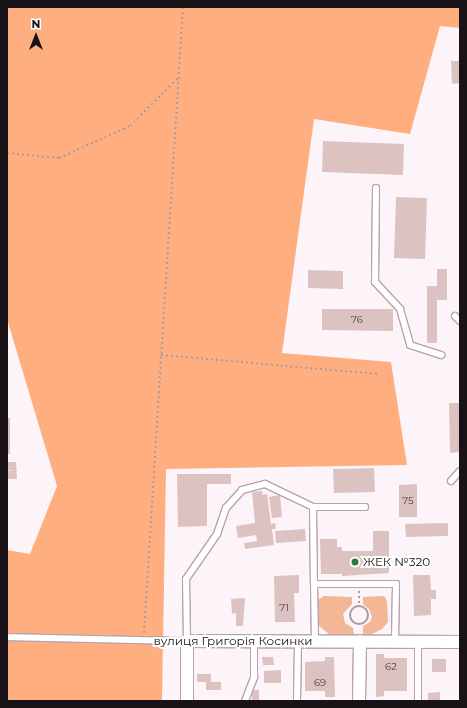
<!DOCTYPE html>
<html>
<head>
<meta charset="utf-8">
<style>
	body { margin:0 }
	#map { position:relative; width:467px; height:708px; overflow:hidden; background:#fdf4f9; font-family:Montserrat,sans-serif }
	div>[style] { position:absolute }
	.green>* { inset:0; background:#f3b795 }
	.forest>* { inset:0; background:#ffae7f }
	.building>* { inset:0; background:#ddc2c2 }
	.path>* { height:2px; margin-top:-1px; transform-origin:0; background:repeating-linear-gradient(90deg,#a69da2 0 2px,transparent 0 5px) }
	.path>.ring { margin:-1px; padding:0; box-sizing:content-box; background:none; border:2px solid #a69da2; border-radius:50% }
	.roads { filter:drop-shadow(1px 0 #b8a2ae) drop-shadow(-1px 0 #b8a2ae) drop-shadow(0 1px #b8a2ae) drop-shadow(0 -1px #b8a2ae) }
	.lane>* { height:6px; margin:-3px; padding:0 3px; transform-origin:3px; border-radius:3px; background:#fff }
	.street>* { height:12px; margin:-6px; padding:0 6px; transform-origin:6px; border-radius:6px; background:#fff }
	.dots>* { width:11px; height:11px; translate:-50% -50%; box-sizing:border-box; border:2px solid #fff; border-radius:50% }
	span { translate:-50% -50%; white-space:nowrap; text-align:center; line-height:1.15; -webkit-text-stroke:4px #fff; paint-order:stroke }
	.number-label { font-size:10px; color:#4a3e41 }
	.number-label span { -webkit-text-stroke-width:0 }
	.poi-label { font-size:12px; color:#191216 }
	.left { translate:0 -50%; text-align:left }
	.street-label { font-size:12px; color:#191216 }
	.frame { position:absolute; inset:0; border:8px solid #191216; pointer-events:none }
	.north { position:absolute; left:16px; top:16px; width:40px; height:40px; -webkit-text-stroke:3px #fff; paint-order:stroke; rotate:0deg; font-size:11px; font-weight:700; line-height:16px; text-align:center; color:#191216 }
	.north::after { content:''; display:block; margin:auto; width:14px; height:18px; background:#191216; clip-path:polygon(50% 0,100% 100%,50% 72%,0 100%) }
</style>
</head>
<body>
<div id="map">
	<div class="green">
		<i style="clip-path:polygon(324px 596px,352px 597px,352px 604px,343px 614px,345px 623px,353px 628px,354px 635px,330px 635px,318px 625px,318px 600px)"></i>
		<i style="clip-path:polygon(384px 596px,387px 601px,388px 622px,382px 629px,370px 635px,363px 634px,363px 626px,370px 622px,372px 617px,369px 609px,363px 604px,363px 597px)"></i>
	</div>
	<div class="forest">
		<i style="clip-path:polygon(7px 7px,460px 7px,460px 28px,440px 26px,410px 134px,314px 119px,282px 353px,391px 362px,407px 465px,166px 469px,162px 701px,7px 701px,7px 550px,30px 554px,57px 486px,7px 319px)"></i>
	</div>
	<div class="building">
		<i style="clip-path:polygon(451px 61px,460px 61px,460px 83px,452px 84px)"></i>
		<i style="clip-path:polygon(323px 141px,404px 144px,403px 175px,322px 172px)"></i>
		<i style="clip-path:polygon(396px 197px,427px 198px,425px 259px,394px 258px)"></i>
		<i style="clip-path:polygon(437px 269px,447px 269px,447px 300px,437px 300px,437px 343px,427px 343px,427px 286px,437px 286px)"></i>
		<i style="clip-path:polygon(308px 270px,343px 271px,343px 289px,308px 288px)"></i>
		<i style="clip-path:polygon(322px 309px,393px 309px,393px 331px,322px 330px)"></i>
		<i style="clip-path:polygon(449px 403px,460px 403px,460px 452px,450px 453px)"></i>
		<i style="clip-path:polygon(7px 418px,10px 418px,10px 454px,7px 454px)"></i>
		<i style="clip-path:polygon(7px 462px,16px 462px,17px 479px,7px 479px,7px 471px,14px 470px,7px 470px)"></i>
		<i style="clip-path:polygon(374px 468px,375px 492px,334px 493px,333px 469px)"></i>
		<i style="clip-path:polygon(177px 474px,231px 474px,231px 484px,207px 484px,207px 526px,178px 527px)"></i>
		<i style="clip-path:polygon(417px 484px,417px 517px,399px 517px,399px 485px)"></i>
		<i style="clip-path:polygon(262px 491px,263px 495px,267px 494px,271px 524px,275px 523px,276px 529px,272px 529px,274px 545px,245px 549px,244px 543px,257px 541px,256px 535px,238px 538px,236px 526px,255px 523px,252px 492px)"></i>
		<i style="clip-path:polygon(280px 495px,282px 517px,272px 518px,269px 497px)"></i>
		<i style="clip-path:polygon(448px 523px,448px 536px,406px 537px,405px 524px)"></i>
		<i style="clip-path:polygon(305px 529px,306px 541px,276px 543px,275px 531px)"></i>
		<i style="clip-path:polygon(373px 531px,389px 531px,389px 573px,342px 576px,342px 574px,321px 574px,320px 539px,337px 539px,337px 547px,342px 547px,342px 551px,373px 551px)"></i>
		<i style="clip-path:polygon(299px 575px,299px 593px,294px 593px,295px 622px,275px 622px,274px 576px)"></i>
		<i style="clip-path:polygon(413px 575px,430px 575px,431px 590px,436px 590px,436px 599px,431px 599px,431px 615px,414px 616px)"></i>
		<i style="clip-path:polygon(245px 598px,243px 626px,236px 626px,236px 613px,232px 614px,231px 599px)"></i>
		<i style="clip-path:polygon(376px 654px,384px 654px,384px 658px,407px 658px,407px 691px,384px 691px,384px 696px,376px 697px)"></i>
		<i style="clip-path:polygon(262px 657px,273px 657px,274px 665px,263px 665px)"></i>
		<i style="clip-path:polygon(325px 657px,334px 657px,335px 697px,325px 697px,325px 691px,305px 691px,305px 662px,325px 661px)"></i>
		<i style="clip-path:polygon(432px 659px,446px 659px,446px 672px,432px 672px)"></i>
		<i style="clip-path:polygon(281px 670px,281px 683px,264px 683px,264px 671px)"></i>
		<i style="clip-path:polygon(197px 674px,211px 674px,211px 682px,221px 682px,221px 690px,206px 690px,206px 682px,197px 682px)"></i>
		<i style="clip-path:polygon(252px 690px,259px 690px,259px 700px,252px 701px)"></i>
		<i style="clip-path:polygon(440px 692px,440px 701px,428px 701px,428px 693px)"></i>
	</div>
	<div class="path">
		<i style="left:7px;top:153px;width:52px;rotate:5.5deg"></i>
		<i style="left:59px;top:158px;width:78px;rotate:-24.3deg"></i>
		<i style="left:130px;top:126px;width:68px;rotate:-45deg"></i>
		<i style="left:161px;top:355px;width:219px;rotate:5deg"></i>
		<i style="left:359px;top:591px;width:15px;rotate:90deg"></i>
		<i class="ring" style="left:350px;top:606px;width:16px;height:16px"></i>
		<i style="left:144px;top:633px;width:627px;rotate:-86.44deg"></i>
	</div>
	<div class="roads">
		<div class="lane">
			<i style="left:376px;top:188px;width:94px;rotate:90.6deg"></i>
			<i style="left:375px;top:282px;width:37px;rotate:47deg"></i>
			<i style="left:400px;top:309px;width:37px;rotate:74deg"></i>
			<i style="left:410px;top:345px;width:33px;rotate:18deg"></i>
			<i style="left:455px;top:316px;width:7px;rotate:45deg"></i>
			<i style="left:451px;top:481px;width:13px;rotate:-48deg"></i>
			<i style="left:313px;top:507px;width:52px"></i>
			<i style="left:7px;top:637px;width:180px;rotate:1.3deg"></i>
			<i style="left:187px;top:641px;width:62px;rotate:-90.9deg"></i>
			<i style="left:186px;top:579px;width:55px;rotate:-55.4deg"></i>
			<i style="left:217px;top:534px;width:28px;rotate:-71deg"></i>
			<i style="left:226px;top:508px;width:24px;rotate:-48deg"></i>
			<i style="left:242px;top:490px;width:24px;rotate:-15deg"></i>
			<i style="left:265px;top:484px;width:53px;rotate:25.6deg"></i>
			<i style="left:313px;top:507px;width:77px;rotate:89.3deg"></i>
			<i style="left:315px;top:641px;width:57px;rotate:-91deg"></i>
			<i style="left:314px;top:584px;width:82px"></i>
			<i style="left:396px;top:584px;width:57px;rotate:91deg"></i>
			<i style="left:418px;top:641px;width:60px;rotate:90deg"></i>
			<i style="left:245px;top:701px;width:26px;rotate:-69deg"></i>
			<i style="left:254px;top:677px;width:36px;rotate:-90deg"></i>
			<i style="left:297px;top:701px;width:60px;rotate:-89deg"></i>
		</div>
		<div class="street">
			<i style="left:187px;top:701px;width:60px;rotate:-90deg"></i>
			<i style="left:187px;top:641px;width:273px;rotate:0.2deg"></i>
			<i style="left:359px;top:701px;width:60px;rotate:-89deg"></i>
		</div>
	</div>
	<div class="dots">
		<i style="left:355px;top:562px;background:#2f7743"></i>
	</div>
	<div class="number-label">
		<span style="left:357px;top:320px">76</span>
		<span style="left:408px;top:501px">75</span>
		<span style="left:284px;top:608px">71</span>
		<span style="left:391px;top:667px">62</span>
		<span style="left:320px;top:683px">69</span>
	</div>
	<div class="poi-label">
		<span class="left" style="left:363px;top:562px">ЖЕК №320</span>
	</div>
	<div class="street-label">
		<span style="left:233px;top:641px">вулиця Григорія Косинки</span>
	</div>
	<div class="frame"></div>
	<div class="north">N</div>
</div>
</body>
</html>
